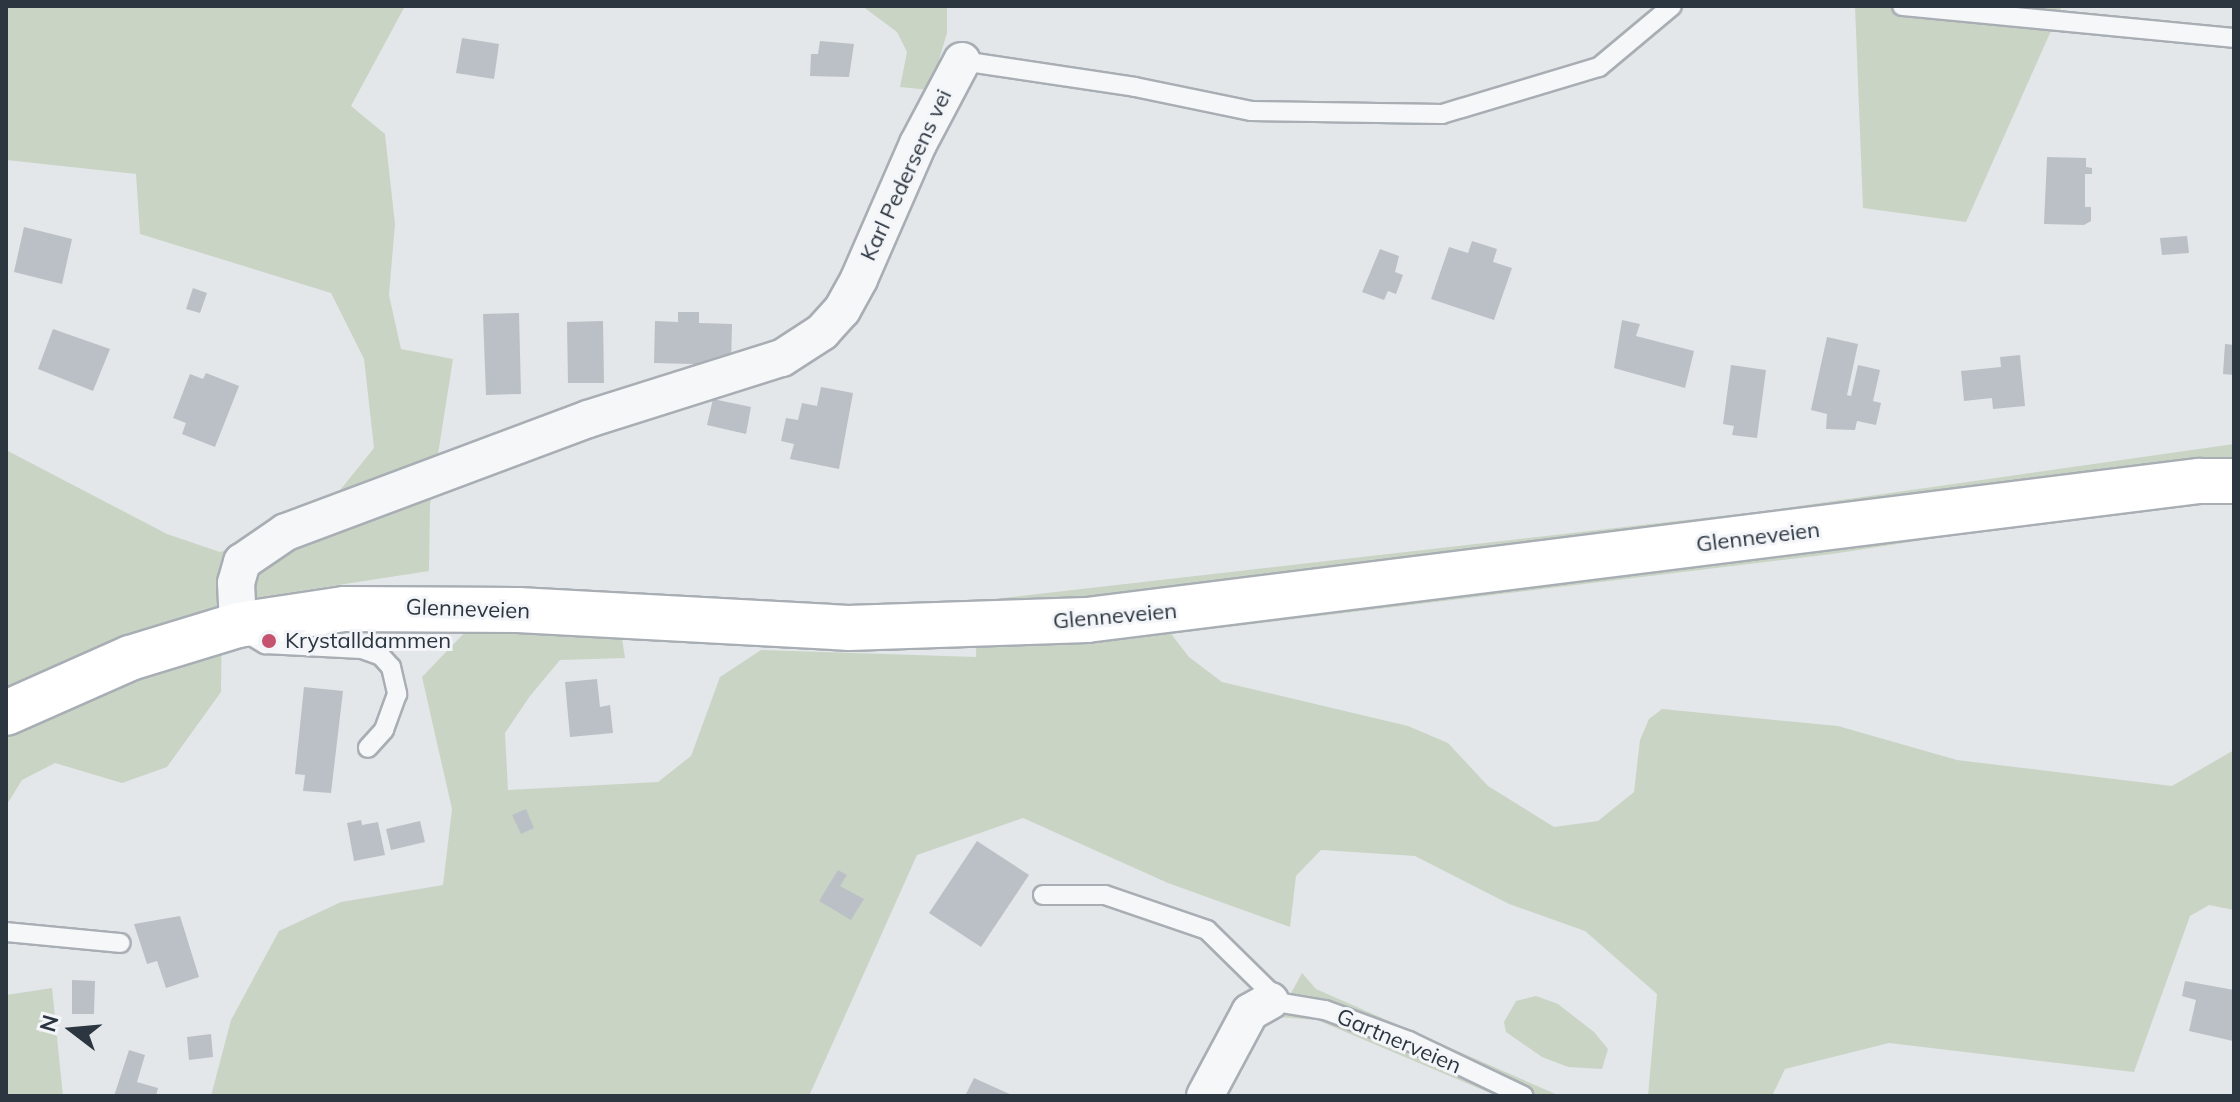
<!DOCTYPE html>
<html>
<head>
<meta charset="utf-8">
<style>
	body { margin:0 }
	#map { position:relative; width:2240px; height:1102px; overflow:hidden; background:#e3e7ea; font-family:Mulish,sans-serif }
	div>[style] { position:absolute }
	.green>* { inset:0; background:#cad4c5 }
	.building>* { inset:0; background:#bbc0c7 }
	.roads { filter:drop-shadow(2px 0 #a8aeb4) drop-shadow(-2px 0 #a8aeb4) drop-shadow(0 2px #a8aeb4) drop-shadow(0 -2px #a8aeb4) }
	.lane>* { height:18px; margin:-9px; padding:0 9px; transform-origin:9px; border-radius:9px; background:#f6f7f9 }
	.street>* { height:36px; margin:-18px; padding:0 18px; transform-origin:18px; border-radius:18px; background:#f6f7f9 }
	.secondary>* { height:44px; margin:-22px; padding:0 22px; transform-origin:22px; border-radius:22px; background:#fff }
	.dots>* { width:22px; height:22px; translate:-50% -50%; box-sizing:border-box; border:4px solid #f3f5f8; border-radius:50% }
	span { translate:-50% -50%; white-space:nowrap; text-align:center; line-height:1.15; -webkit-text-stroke:6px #f3f5f8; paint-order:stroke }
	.street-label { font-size:22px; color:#2c3641 }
	.poi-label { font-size:22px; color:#2c3641 }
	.left { translate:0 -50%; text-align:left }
	.frame { position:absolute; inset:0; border:8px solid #2c3641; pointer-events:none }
	.north { position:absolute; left:32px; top:990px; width:80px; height:80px; -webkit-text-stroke:6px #f3f5f8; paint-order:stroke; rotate:286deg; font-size:22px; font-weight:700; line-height:32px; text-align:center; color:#2c3641 }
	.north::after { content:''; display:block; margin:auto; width:28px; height:36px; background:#2c3641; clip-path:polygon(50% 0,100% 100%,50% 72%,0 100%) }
</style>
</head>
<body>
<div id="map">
	<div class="green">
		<i style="clip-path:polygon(6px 6px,405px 6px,351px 106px,385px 134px,395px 224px,389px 295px,401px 349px,453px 359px,430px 505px,429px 571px,222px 603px,221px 692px,167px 767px,122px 783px,55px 763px,22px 780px,6px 806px,6px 450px,167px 534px,220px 552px,320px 515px,374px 448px,364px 359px,331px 293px,140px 234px,136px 174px,6px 160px)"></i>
		<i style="clip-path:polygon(862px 6px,947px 6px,947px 33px,930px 90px,900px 87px,907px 52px,897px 32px)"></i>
		<i style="clip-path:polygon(1855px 6px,2062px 6px,1966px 222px,1863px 208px)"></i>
		<i style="clip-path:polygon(2234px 444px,2234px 502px,2157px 504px,1832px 554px,1171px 634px,1189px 657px,1222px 682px,1408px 726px,1448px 743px,1488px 786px,1554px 827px,1598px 821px,1634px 792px,1640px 740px,1649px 719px,1662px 709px,1838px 726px,1957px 760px,2172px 786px,2234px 750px,2234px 910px,2209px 905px,2190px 916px,2134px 1072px,1889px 1043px,1785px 1069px,1772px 1096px,1648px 1096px,1657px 994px,1585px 931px,1509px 904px,1415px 856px,1321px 850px,1296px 876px,1290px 927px,1168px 883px,1023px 818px,917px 855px,809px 1096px,211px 1096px,231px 1020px,279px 931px,341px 902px,443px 885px,452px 809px,422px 677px,468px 629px,622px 638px,625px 658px,560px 660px,530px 696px,505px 733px,508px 790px,658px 782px,691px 756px,720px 677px,761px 650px,976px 657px,977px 601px,1764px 511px)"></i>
		<i style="clip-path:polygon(1302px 973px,1316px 989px,1560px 1096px,1497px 1096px,1317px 1020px,1278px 1017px)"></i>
		<i style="clip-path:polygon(52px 988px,63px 1096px,6px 1096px,6px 995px)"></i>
		<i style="clip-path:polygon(1536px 996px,1558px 1004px,1594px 1032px,1608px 1049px,1602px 1069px,1568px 1067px,1542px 1057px,1506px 1032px,1504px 1022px,1516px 1001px)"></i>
	</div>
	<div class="building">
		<i style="clip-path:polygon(462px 38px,499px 44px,494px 79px,456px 73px)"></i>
		<i style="clip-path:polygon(820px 41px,854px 44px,849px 77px,810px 76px,811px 54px,818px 54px)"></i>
		<i style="clip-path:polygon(2047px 157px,2086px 158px,2086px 167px,2092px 168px,2092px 174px,2085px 174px,2085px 207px,2091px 207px,2091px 221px,2084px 225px,2044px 224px)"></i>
		<i style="clip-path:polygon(24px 227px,72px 239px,62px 284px,14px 272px)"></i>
		<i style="clip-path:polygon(2187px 236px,2189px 253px,2162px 255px,2160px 238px)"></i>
		<i style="clip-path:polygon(1472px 241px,1497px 249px,1493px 262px,1512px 268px,1494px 320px,1431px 299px,1449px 247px,1468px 253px)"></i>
		<i style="clip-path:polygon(1380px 249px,1399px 256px,1395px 272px,1403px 275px,1396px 294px,1388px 291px,1384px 300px,1362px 292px)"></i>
		<i style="clip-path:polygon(193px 288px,207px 293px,200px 313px,186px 309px)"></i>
		<i style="clip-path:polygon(678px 312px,699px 312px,699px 323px,732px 324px,731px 365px,654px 363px,655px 321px,678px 322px)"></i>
		<i style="clip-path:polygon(519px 313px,521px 394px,486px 395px,483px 314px)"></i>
		<i style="clip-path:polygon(1622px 320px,1640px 324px,1636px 336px,1694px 351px,1685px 388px,1614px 368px)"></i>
		<i style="clip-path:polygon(603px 321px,604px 383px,568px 383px,567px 322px)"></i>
		<i style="clip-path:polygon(53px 329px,110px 349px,93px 391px,38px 369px)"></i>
		<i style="clip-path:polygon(1827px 337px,1858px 344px,1847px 395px,1851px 396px,1858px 365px,1880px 370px,1873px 401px,1881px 403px,1876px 425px,1857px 421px,1855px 430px,1826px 429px,1827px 414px,1811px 410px)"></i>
		<i style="clip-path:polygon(2225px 344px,2234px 345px,2234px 375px,2223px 374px)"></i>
		<i style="clip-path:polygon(2020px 355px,2025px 406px,1993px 409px,1992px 398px,1964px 401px,1961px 371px,2001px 367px,2000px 357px)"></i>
		<i style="clip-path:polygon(1731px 365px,1766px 370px,1757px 438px,1732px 435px,1734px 426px,1723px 424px)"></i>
		<i style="clip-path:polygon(206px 373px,239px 386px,215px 447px,182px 434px,186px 423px,173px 418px,190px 374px,203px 379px)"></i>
		<i style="clip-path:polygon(821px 387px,853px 393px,839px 469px,790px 459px,794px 444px,781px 441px,786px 418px,798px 420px,802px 403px,817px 406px)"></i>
		<i style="clip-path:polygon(713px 399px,751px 407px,746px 434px,707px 425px)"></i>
		<i style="clip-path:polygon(597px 679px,600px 707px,610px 705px,613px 733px,570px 737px,565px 682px)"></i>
		<i style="clip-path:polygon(304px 687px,343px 691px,331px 793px,303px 791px,305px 775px,295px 774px)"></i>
		<i style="clip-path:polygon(526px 809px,534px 828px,521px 834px,512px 815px)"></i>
		<i style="clip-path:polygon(361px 820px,362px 825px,378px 822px,385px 855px,354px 861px,347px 823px)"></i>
		<i style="clip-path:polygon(420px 821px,425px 842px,391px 850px,386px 829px)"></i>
		<i style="clip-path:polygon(977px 841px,1029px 875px,981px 947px,929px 913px)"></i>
		<i style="clip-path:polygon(838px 870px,847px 875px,840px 886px,864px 899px,851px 920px,819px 901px)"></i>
		<i style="clip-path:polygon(180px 916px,199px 977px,166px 988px,157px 961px,147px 964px,134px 924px)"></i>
		<i style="clip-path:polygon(72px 980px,95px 981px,94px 1014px,72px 1014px)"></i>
		<i style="clip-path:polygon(2185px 981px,2234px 990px,2233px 1041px,2189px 1031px,2196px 1000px,2182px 996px)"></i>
		<i style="clip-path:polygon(211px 1034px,213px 1057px,189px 1060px,187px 1037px)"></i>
		<i style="clip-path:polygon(129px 1050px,145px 1055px,137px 1082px,158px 1088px,156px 1096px,114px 1096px)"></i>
		<i style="clip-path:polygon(974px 1078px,1014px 1096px,965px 1096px)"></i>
	</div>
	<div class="roads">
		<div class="lane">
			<i style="left:1902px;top:6px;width:334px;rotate:5.5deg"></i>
			<i style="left:962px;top:61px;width:175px;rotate:8.5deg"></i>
			<i style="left:1135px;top:87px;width:118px;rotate:11.7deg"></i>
			<i style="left:1251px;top:111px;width:191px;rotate:0.9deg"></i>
			<i style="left:1442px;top:114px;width:164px;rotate:-16.7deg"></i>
			<i style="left:1599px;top:67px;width:95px;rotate:-39.9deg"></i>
			<i style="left:243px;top:631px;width:26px;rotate:31deg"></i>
			<i style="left:265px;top:644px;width:97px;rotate:3deg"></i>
			<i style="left:362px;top:649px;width:20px;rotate:20deg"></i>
			<i style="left:381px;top:656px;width:15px;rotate:48deg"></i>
			<i style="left:391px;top:667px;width:28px;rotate:77deg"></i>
			<i style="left:397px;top:694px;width:38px;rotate:110deg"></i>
			<i style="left:384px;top:730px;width:24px;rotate:132deg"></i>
			<i style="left:1043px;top:895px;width:62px"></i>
			<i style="left:1105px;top:895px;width:108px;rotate:18.9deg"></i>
			<i style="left:1207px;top:930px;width:86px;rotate:44.5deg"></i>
			<i style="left:1268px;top:990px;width:11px;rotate:80deg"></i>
			<i style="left:1270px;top:1001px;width:56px;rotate:9.3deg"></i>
			<i style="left:1325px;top:1010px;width:90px;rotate:20.3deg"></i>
			<i style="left:1409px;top:1041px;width:127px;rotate:25.6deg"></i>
			<i style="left:6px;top:932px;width:115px;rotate:5.5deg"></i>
		</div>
		<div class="street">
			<i style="left:238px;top:625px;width:42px;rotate:-92.7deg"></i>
			<i style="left:236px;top:583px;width:22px;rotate:-74deg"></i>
			<i style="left:242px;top:562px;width:53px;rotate:-34.3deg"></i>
			<i style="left:286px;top:532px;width:322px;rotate:-20.5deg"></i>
			<i style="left:588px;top:419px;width:203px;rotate:-17.5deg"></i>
			<i style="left:782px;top:358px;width:48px;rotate:-33deg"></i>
			<i style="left:822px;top:332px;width:30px;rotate:-48deg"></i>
			<i style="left:842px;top:310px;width:35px;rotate:-61deg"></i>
			<i style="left:859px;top:279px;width:147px;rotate:-66.4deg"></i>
			<i style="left:918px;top:144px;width:94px;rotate:-62.1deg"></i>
			<i style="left:1205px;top:1096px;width:95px;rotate:-61.8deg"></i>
			<i style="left:1250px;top:1012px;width:23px;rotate:-29deg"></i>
		</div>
		<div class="secondary">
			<i style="left:6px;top:713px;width:136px;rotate:-23.9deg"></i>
			<i style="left:130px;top:658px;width:113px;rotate:-17deg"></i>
			<i style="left:238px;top:625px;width:107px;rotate:-8.6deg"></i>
			<i style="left:344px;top:609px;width:174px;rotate:0.3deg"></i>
			<i style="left:518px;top:610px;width:330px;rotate:3.1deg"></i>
			<i style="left:848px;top:628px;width:239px;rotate:-1.9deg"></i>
			<i style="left:1087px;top:620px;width:1121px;rotate:-7.13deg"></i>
			<i style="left:2199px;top:481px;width:35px"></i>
		</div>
	</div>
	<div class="dots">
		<i style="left:269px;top:641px;background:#c5526f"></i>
	</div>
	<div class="street-label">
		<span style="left:906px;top:175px;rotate:-65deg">Karl Pedersens vei</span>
		<span style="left:1758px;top:537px;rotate:-7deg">Glenneveien</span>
		<span style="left:468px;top:609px;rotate:2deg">Glenneveien</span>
		<span style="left:1115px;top:616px;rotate:-5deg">Glenneveien</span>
		<span style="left:1399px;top:1041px;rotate:23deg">Gartnerveien</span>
	</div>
	<div class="poi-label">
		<span class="left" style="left:285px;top:641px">Krystalldammen</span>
	</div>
	<div class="frame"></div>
	<div class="north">N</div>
</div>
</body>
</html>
